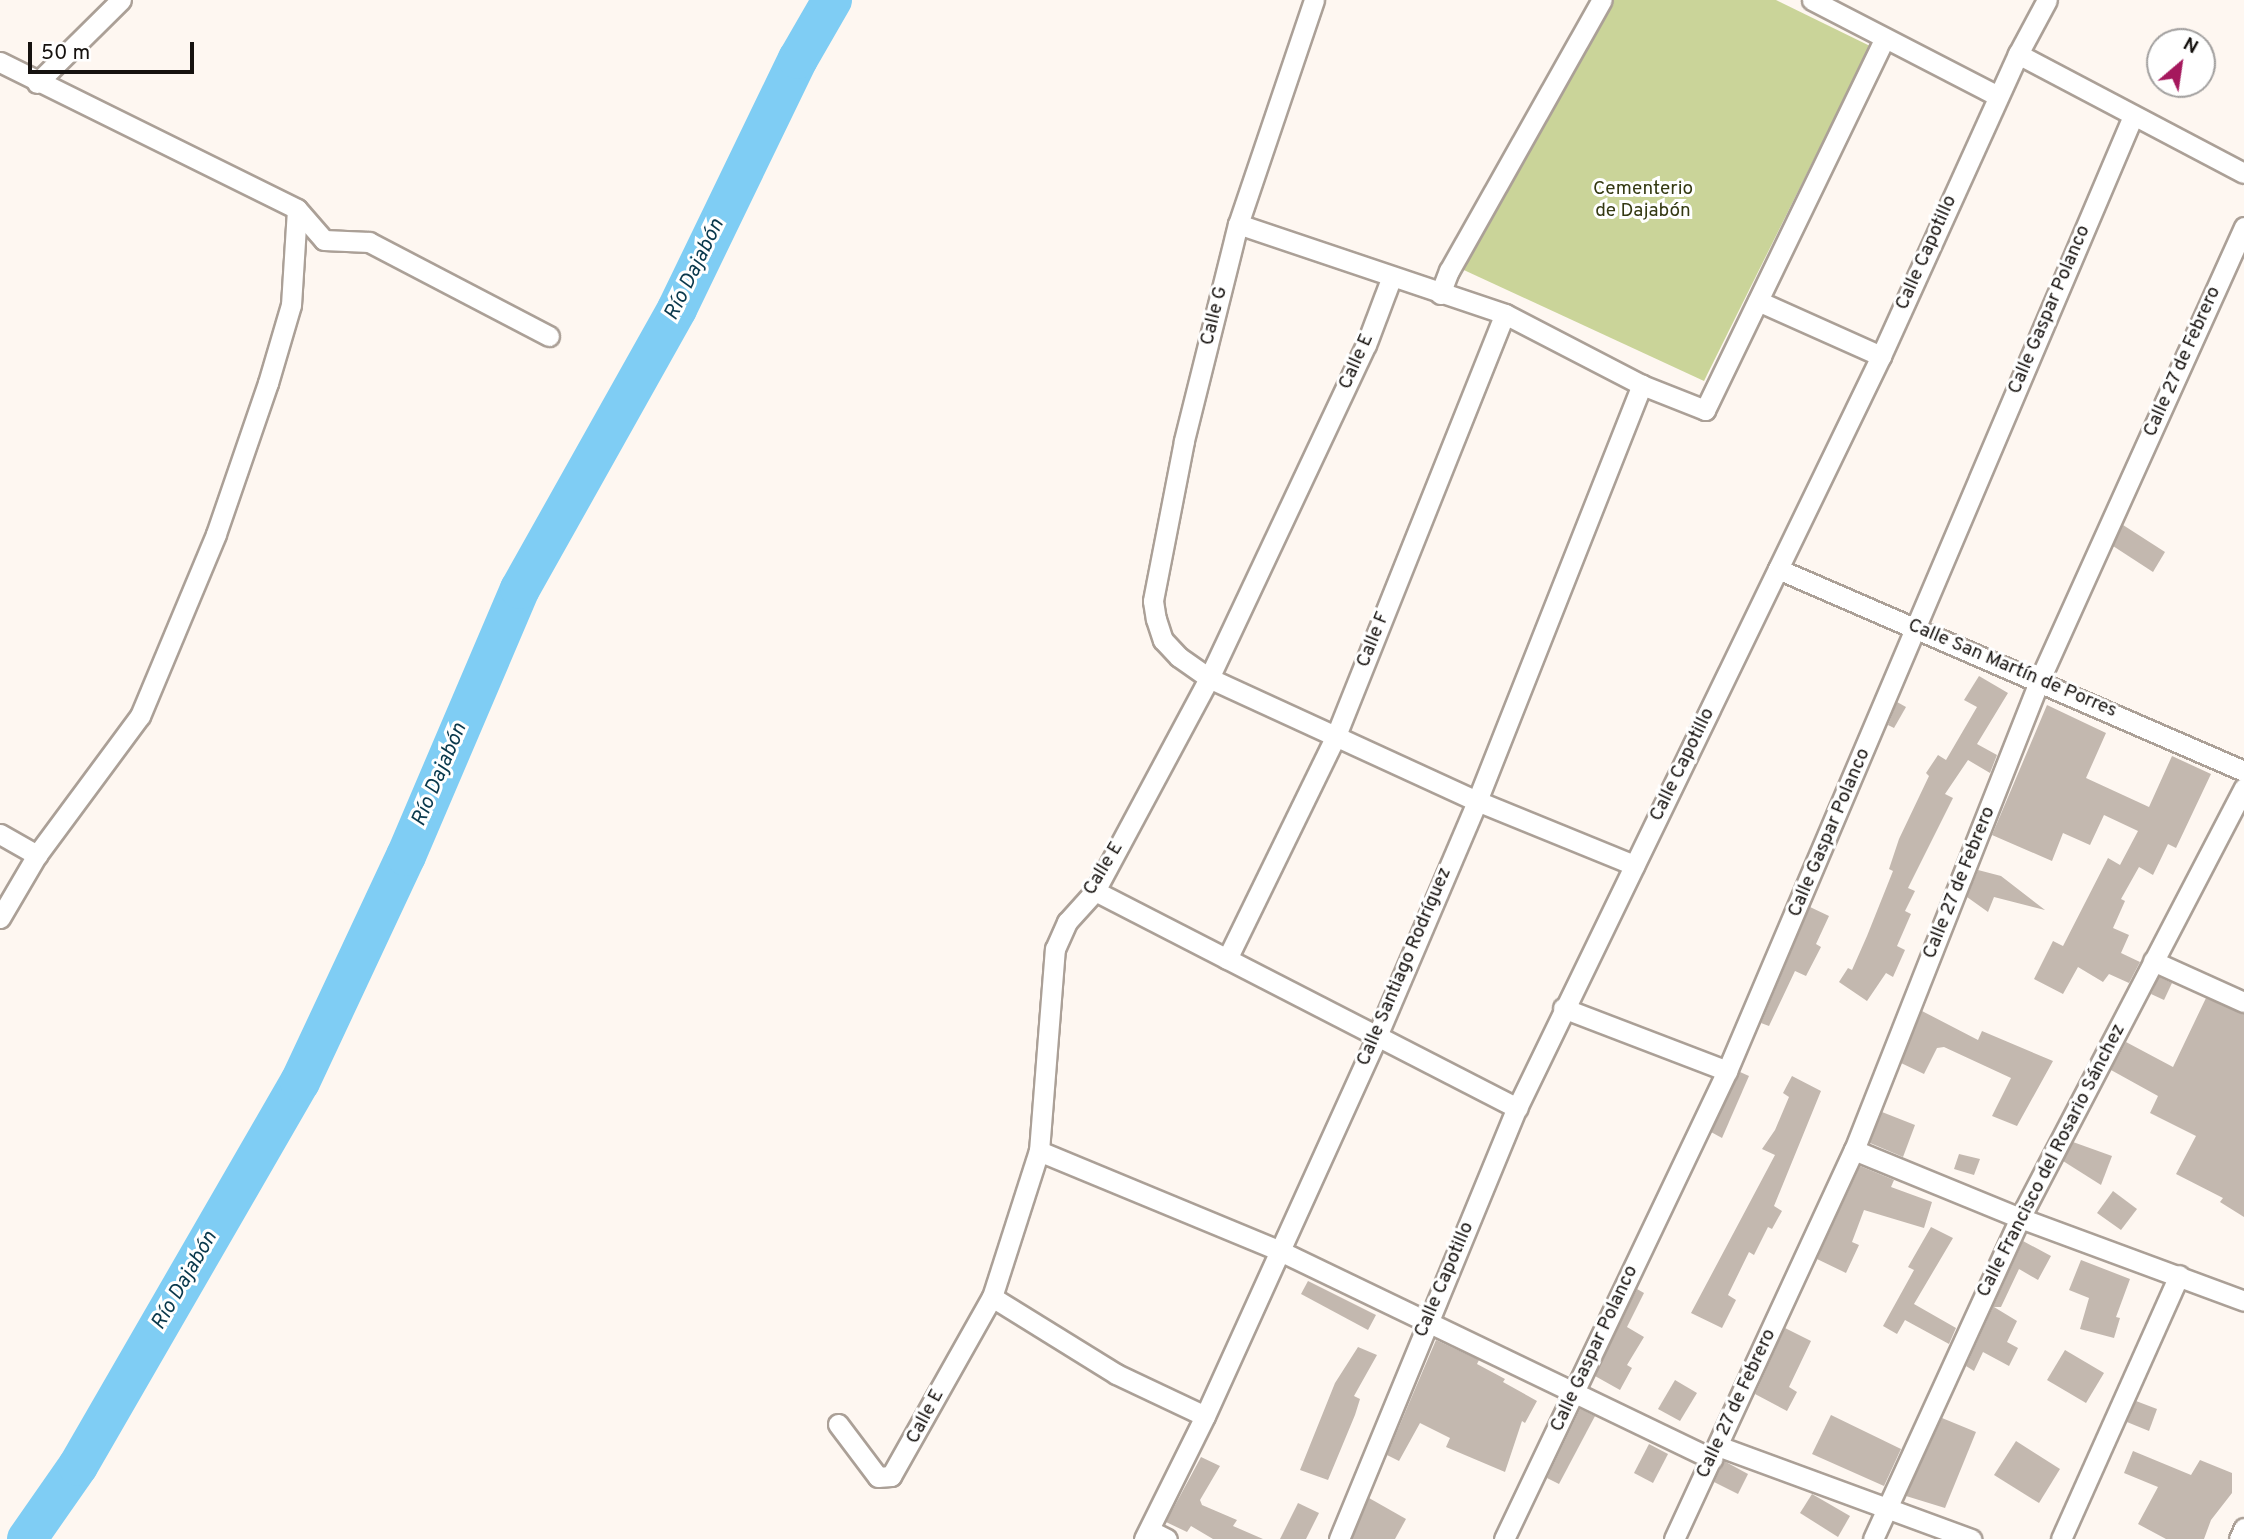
<!DOCTYPE html>
<html>
<head>
<meta charset="utf-8">
<style>
	body { margin:0 }
	#map { position:relative; width:2244px; height:1539px; overflow:hidden; background:#fef7f1; font-family:Overpass,sans-serif }
	div>[style] { position:absolute }
	.green>* { inset:0; background:#cad499 }
	.river>* { height:40px; margin:-20px; padding:0 20px; transform-origin:20px; border-radius:20px; background:#7fcdf4 }
	.building>* { inset:0; background:#c3b8af }
	.roads { filter:drop-shadow(2px 0 #aba097) drop-shadow(-2px 0 #aba097) drop-shadow(0 2px #aba097) drop-shadow(0 -2px #aba097) }
	.street>* { height:19px; margin:-9.5px; padding:0 9.5px; transform-origin:9.5px; border-radius:9.5px; background:#fff }
	span { translate:-50% -50%; white-space:nowrap; text-align:center; line-height:1.15; -webkit-text-stroke:6px #fff; paint-order:stroke }
	.park-label { font-size:19px; color:#343912 }
	.street-label { font-size:19px; color:#16120f }
	.water-label { font-size:21px; color:#09384c; font-style:italic }
	.north { position:absolute; left:2146px; top:28px; width:70px; height:70px; box-sizing:border-box; background:#fff; border:2px solid #a2a09f; border-radius:50%; rotate:29deg; font-size:19px; font-weight:700; line-height:28px; text-align:center; color:#16120f }
	.north::after { content:''; display:block; margin:auto; width:24px; height:32px; background:#a5185d; clip-path:polygon(50% 0,100% 100%,50% 72%,0 100%) }
	.scale { position:absolute; left:28px; top:42px; width:166px; height:32px; box-sizing:border-box; border:4px solid #16120f; border-top:0; padding-left:9px; font-size:21px; line-height:24px; white-space:nowrap; color:#16120f; -webkit-text-stroke:5px #fff; paint-order:stroke }
</style>
</head>
<body>
<div id="map">
	<div class="green">
		<i style="clip-path:polygon(1601px 0,1776px 0,1870px 46px,1704px 381px,1453px 265px)"></i>
	</div>
	<div class="river">
		<i style="left:27px;top:1539px;width:89px;rotate:-55.1deg"></i>
		<i style="left:78px;top:1466px;width:444px;rotate:-60deg"></i>
		<i style="left:300px;top:1082px;width:250px;rotate:-64.9deg"></i>
		<i style="left:406px;top:856px;width:290px;rotate:-66.9deg"></i>
		<i style="left:520px;top:589px;width:321px;rotate:-60.7deg"></i>
		<i style="left:677px;top:309px;width:278px;rotate:-64.2deg"></i>
		<i style="left:798px;top:59px;width:68px;rotate:-60deg"></i>
	</div>
	<div class="building">
		<i style="clip-path:polygon(2123px 525px,2165px 552px,2153px 572px,2113px 546px)"></i>
		<i style="clip-path:polygon(1979px 676px,2008px 693px,1977px 744px,1997px 755px,1990px 773px,1968px 760px,1945px 794px,1953px 798px,1908px 888px,1915px 891px,1905px 911px,1911px 914px,1897px 946px,1905px 950px,1893px 977px,1886px 973px,1867px 1001px,1839px 982px,1848px 968px,1852px 970px,1867px 936px,1893px 871px,1889px 869px,1899px 839px,1929px 776px,1926px 773px,1938px 755px,1946px 760px,1977px 707px,1964px 700px)"></i>
		<i style="clip-path:polygon(1897px 702px,1906px 707px,1894px 728px,1888px 725px)"></i>
		<i style="clip-path:polygon(2047px 705px,2106px 733px,2086px 778px,2149px 807px,2172px 756px,2211px 774px,2176px 848px,2168px 844px,2153px 875px,2139px 867px,2121px 899px,2125px 901px,2113px 928px,2129px 935px,2121px 953px,2140px 962px,2129px 983px,2109px 974px,2103px 982px,2078px 967px,2063px 994px,2034px 979px,2053px 941px,2063px 946px,2108px 858px,2120px 865px,2138px 831px,2104px 815px,2090px 845px,2063px 833px,2052px 861px,1992px 835px)"></i>
		<i style="clip-path:polygon(1978px 870px,2001px 876px,2045px 910px,1994px 897px,1988px 912px,1967px 897px)"></i>
		<i style="clip-path:polygon(1810px 907px,1829px 916px,1816px 944px,1821px 947px,1806px 976px,1795px 971px,1769px 1026px,1761px 1023px)"></i>
		<i style="clip-path:polygon(2159px 977px,2172px 983px,2164px 1000px,2151px 994px)"></i>
		<i style="clip-path:polygon(2206px 998px,2244px 1014px,2244px 1217px,2220px 1202px,2223px 1198px,2176px 1174px,2196px 1136px,2150px 1113px,2158px 1096px,2111px 1070px,2126px 1042px,2173px 1067px)"></i>
		<i style="clip-path:polygon(1922px 1011px,1978px 1040px,1982px 1031px,2053px 1061px,2017px 1126px,1992px 1116px,2011px 1078px,1944px 1047px,1937px 1048px,1924px 1074px,1901px 1063px)"></i>
		<i style="clip-path:polygon(1740px 1072px,1749px 1076px,1722px 1138px,1711px 1132px)"></i>
		<i style="clip-path:polygon(1792px 1076px,1821px 1091px,1774px 1206px,1782px 1211px,1772px 1229px,1768px 1227px,1754px 1255px,1749px 1252px,1728px 1295px,1736px 1300px,1722px 1328px,1691px 1313px,1775px 1155px,1762px 1149px,1775px 1130px,1789px 1097px,1783px 1093px)"></i>
		<i style="clip-path:polygon(1882px 1112px,1915px 1125px,1903px 1157px,1870px 1143px)"></i>
		<i style="clip-path:polygon(2073px 1142px,2112px 1156px,2101px 1185px,2063px 1161px)"></i>
		<i style="clip-path:polygon(1959px 1154px,1980px 1159px,1974px 1175px,1954px 1169px)"></i>
		<i style="clip-path:polygon(1860px 1166px,1894px 1180px,1891px 1187px,1932px 1202px,1924px 1228px,1864px 1210px,1852px 1242px,1859px 1245px,1846px 1273px,1817px 1259px)"></i>
		<i style="clip-path:polygon(2113px 1191px,2137px 1209px,2121px 1230px,2097px 1213px)"></i>
		<i style="clip-path:polygon(1931px 1227px,1953px 1238px,1914px 1304px,1956px 1328px,1949px 1344px,1905px 1320px,1897px 1334px,1883px 1326px,1914px 1270px,1908px 1267px)"></i>
		<i style="clip-path:polygon(2023px 1241px,2051px 1256px,2038px 1280px,2019px 1269px,2001px 1307px,1994px 1307px,2017px 1321px,2007px 1342px,2018px 1348px,2009px 1366px,1983px 1352px,1974px 1371px,1966px 1366px)"></i>
		<i style="clip-path:polygon(2081px 1260px,2130px 1279px,2116px 1317px,2120px 1318px,2114px 1338px,2080px 1329px,2089px 1298px,2069px 1290px)"></i>
		<i style="clip-path:polygon(1308px 1281px,1376px 1315px,1368px 1330px,1301px 1294px)"></i>
		<i style="clip-path:polygon(1637px 1289px,1644px 1293px,1627px 1327px,1644px 1337px,1627px 1365px,1632px 1368px,1620px 1390px,1595px 1376px)"></i>
		<i style="clip-path:polygon(1785px 1328px,1811px 1341px,1789px 1387px,1797px 1392px,1787px 1411px,1755px 1394px)"></i>
		<i style="clip-path:polygon(1436px 1340px,1479px 1360px,1477px 1364px,1505px 1379px,1503px 1382px,1537px 1401px,1525px 1423px,1522px 1421px,1505px 1472px,1446px 1447px,1450px 1438px,1420px 1423px,1399px 1461px,1387px 1455px)"></i>
		<i style="clip-path:polygon(1358px 1347px,1377px 1355px,1354px 1396px,1360px 1399px,1355px 1415px,1328px 1480px,1300px 1470px,1335px 1383px)"></i>
		<i style="clip-path:polygon(2065px 1350px,2104px 1373px,2086px 1403px,2047px 1380px)"></i>
		<i style="clip-path:polygon(1675px 1380px,1697px 1393px,1680px 1421px,1658px 1409px)"></i>
		<i style="clip-path:polygon(2136px 1401px,2157px 1409px,2149px 1431px,2127px 1422px)"></i>
		<i style="clip-path:polygon(1580px 1409px,1595px 1416px,1559px 1484px,1547px 1478px)"></i>
		<i style="clip-path:polygon(1831px 1415px,1901px 1449px,1884px 1486px,1812px 1454px)"></i>
		<i style="clip-path:polygon(1942px 1418px,1976px 1432px,1945px 1508px,1906px 1496px)"></i>
		<i style="clip-path:polygon(2016px 1441px,2060px 1469px,2039px 1503px,1994px 1475px)"></i>
		<i style="clip-path:polygon(1649px 1444px,1668px 1454px,1653px 1483px,1634px 1473px)"></i>
		<i style="clip-path:polygon(2133px 1451px,2191px 1475px,2200px 1460px,2232px 1473px,2232px 1493px,2211px 1520px,2204px 1539px,2166px 1539px,2138px 1524px,2158px 1487px,2124px 1473px)"></i>
		<i style="clip-path:polygon(1201px 1457px,1220px 1466px,1200px 1500px,1202px 1505px,1237px 1520px,1233px 1526px,1263px 1539px,1213px 1539px,1191px 1526px,1187px 1532px,1166px 1522px)"></i>
		<i style="clip-path:polygon(1724px 1461px,1748px 1474px,1738px 1494px,1714px 1482px)"></i>
		<i style="clip-path:polygon(1812px 1494px,1850px 1516px,1838px 1537px,1800px 1513px)"></i>
		<i style="clip-path:polygon(1369px 1498px,1406px 1519px,1395px 1539px,1352px 1539px)"></i>
		<i style="clip-path:polygon(1298px 1503px,1319px 1513px,1306px 1539px,1280px 1539px)"></i>
	</div>
	<div class="roads">
		<div class="street">
			<i style="left:1314px;top:0;width:237px;rotate:108.7deg"></i>
			<i style="left:1238px;top:224px;width:224px;rotate:104deg"></i>
			<i style="left:1184px;top:441px;width:163px;rotate:101deg"></i>
			<i style="left:1153px;top:601px;width:18px;rotate:81deg"></i>
			<i style="left:1156px;top:619px;width:22px;rotate:72deg"></i>
			<i style="left:1163px;top:640px;width:23px;rotate:47deg"></i>
			<i style="left:1179px;top:657px;width:37px;rotate:35deg"></i>
			<i style="left:1209px;top:678px;width:295px;rotate:24.7deg"></i>
			<i style="left:1477px;top:801px;width:170px;rotate:22.2deg"></i>
			<i style="left:1812px;top:0;width:209px;rotate:27.3deg"></i>
			<i style="left:2018px;top:54px;width:255px;rotate:27.8deg"></i>
			<i style="left:0;top:62px;width:331px;rotate:26.3deg"></i>
			<i style="left:297px;top:209px;width:41px;rotate:48.9deg"></i>
			<i style="left:324px;top:240px;width:45px;rotate:2.5deg"></i>
			<i style="left:369px;top:242px;width:203px;rotate:27.6deg"></i>
			<i style="left:37px;top:83px;width:118px;rotate:-44.7deg"></i>
			<i style="left:1238px;top:224px;width:282px;rotate:18.6deg"></i>
			<i style="left:1505px;top:314px;width:154px;rotate:27.4deg"></i>
			<i style="left:1642px;top:385px;width:68px;rotate:21.6deg"></i>
			<i style="left:1705px;top:410px;width:411px;rotate:-64.2deg"></i>
			<i style="left:1440px;top:294px;width:25px;rotate:-69deg"></i>
			<i style="left:1449px;top:271px;width:311px;rotate:-60.6deg"></i>
			<i style="left:1758px;top:301px;width:135px;rotate:24.1deg"></i>
			<i style="left:1778px;top:569px;width:508px;rotate:23.44deg"></i>
			<i style="left:0;top:834px;width:43px;rotate:29.6deg"></i>
			<i style="left:1095px;top:891px;width:475px;rotate:27.2deg"></i>
			<i style="left:0;top:918px;width:73px;rotate:-59.6deg"></i>
			<i style="left:37px;top:855px;width:173px;rotate:-53.5deg"></i>
			<i style="left:140px;top:716px;width:197px;rotate:-67.3deg"></i>
			<i style="left:216px;top:534px;width:160px;rotate:-71deg"></i>
			<i style="left:268px;top:383px;width:81px;rotate:-73.6deg"></i>
			<i style="left:291px;top:305px;width:96px;rotate:-86.4deg"></i>
			<i style="left:1227px;top:959px;width:251px;rotate:-64deg"></i>
			<i style="left:1337px;top:733px;width:451px;rotate:-68.2deg"></i>
			<i style="left:2153px;top:961px;width:100px;rotate:24.3deg"></i>
			<i style="left:1563px;top:1008px;width:176px;rotate:21deg"></i>
			<i style="left:1854px;top:1150px;width:179px;rotate:22.3deg"></i>
			<i style="left:2020px;top:1218px;width:239px;rotate:20.3deg"></i>
			<i style="left:1039px;top:1151px;width:259px;rotate:22.5deg"></i>
			<i style="left:1278px;top:1250px;width:482px;rotate:25.7deg"></i>
			<i style="left:992px;top:1297px;width:146px;rotate:31.8deg"></i>
			<i style="left:1116px;top:1374px;width:98px;rotate:25.3deg"></i>
			<i style="left:838px;top:1424px;width:66px;rotate:53deg"></i>
			<i style="left:878px;top:1477px;width:13px;rotate:-4deg"></i>
			<i style="left:891px;top:1476px;width:206px;rotate:-60.6deg"></i>
			<i style="left:992px;top:1297px;width:153px;rotate:-72.2deg"></i>
			<i style="left:1039px;top:1151px;width:203px;rotate:-85.5deg"></i>
			<i style="left:1055px;top:949px;width:30px;rotate:-66deg"></i>
			<i style="left:1067px;top:922px;width:42px;rotate:-47.9deg"></i>
			<i style="left:1095px;top:891px;width:242px;rotate:-61.8deg"></i>
			<i style="left:1209px;top:678px;width:368px;rotate:-64.8deg"></i>
			<i style="left:1366px;top:345px;width:71px;rotate:-69.3deg"></i>
			<i style="left:1718px;top:1446px;width:270px;rotate:20.2deg"></i>
			<i style="left:1149px;top:1530px;width:20px;rotate:27deg"></i>
			<i style="left:1144px;top:1539px;width:137px;rotate:-63.6deg"></i>
			<i style="left:1205px;top:1416px;width:417px;rotate:-65.6deg"></i>
			<i style="left:1377px;top:1036px;width:255px;rotate:-66.9deg"></i>
			<i style="left:1477px;top:801px;width:448px;rotate:-68.4deg"></i>
			<i style="left:1339px;top:1539px;width:466px;rotate:-67.6deg"></i>
			<i style="left:1517px;top:1108px;width:835px;rotate:-64.17deg"></i>
			<i style="left:1881px;top:356px;width:332px;rotate:-65.6deg"></i>
			<i style="left:2018px;top:54px;width:61px;rotate:-61.8deg"></i>
			<i style="left:1504px;top:1539px;width:518px;rotate:-64.52deg"></i>
			<i style="left:1727px;top:1071px;width:1038px;rotate:-66.97deg"></i>
			<i style="left:1674px;top:1539px;width:429px;rotate:-65.2deg"></i>
			<i style="left:1854px;top:1150px;width:506px;rotate:-68.45deg"></i>
			<i style="left:2040px;top:679px;width:496px;rotate:-65.7deg"></i>
			<i style="left:1873px;top:1539px;width:353px;rotate:-65.4deg"></i>
			<i style="left:2020px;top:1218px;width:485px;rotate:-62.5deg"></i>
			<i style="left:2061px;top:1539px;width:289px;rotate:-65.9deg"></i>
			<i style="left:2239px;top:1539px;width:12px;rotate:-66deg"></i>
		</div>
	</div>
	<div class="park-label">
		<span style="left:1643px;top:201px">Cementerio<br>de Dajabón</span>
	</div>
	<div class="street-label">
		<span style="left:1927px;top:253px;rotate:-66deg">Calle Capotillo</span>
		<span style="left:2050px;top:310px;rotate:-67deg">Calle Gaspar Polanco</span>
		<span style="left:1215px;top:316px;rotate:-76deg">Calle G</span>
		<span style="left:1357px;top:362px;rotate:-66deg">Calle E</span>
		<span style="left:2183px;top:362px;rotate:-66deg">Calle 27 de Febrero</span>
		<span style="left:1374px;top:640px;rotate:-68deg">Calle F</span>
		<span style="left:2012px;top:669px;rotate:23deg">Calle San Martín de Porres</span>
		<span style="left:1683px;top:765px;rotate:-64deg">Calle Capotillo</span>
		<span style="left:1830px;top:833px;rotate:-67deg">Calle Gaspar Polanco</span>
		<span style="left:1104px;top:869px;rotate:-59deg">Calle E</span>
		<span style="left:1960px;top:883px;rotate:-68deg">Calle 27 de Febrero</span>
		<span style="left:1405px;top:967px;rotate:-67deg">Calle Santiago Rodríguez</span>
		<span style="left:2052px;top:1161px;rotate:-63deg">Calle Francisco del Rosario Sánchez</span>
		<span style="left:1445px;top:1280px;rotate:-67deg">Calle Capotillo</span>
		<span style="left:1595px;top:1349px;rotate:-65deg">Calle Gaspar Polanco</span>
		<span style="left:1737px;top:1404px;rotate:-65deg">Calle 27 de Febrero</span>
		<span style="left:926px;top:1417px;rotate:-62deg">Calle E</span>
	</div>
	<div class="water-label">
		<span style="left:695px;top:270px;rotate:-64deg">Río Dajabón</span>
		<span style="left:440px;top:775px;rotate:-67deg">Río Dajabón</span>
		<span style="left:185px;top:1281px;rotate:-60deg">Río Dajabón</span>
	</div>
	<div class="north">N</div>
	<div class="scale">50 m</div>
</div>
</body>
</html>
